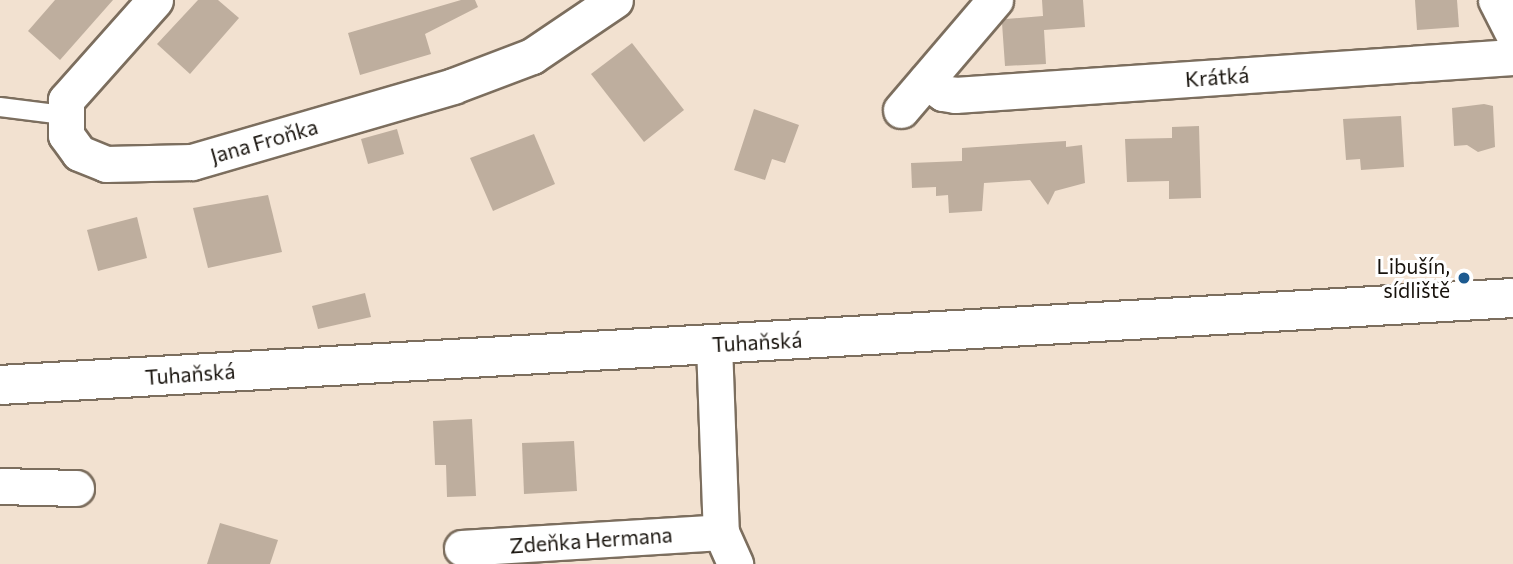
<!DOCTYPE html>
<html>
<head>
<meta charset="utf-8">
<style>
	body { margin:0 }
	#map { position:relative; width:1513px; height:564px; overflow:hidden; background:#f2e1d0; font-family:Commissioner,sans-serif }
	div>[style] { position:absolute }
	.building>* { inset:0; background:#beae9e }
	.roads { filter:drop-shadow(2px 0 #7c6e5e) drop-shadow(-2px 0 #7c6e5e) drop-shadow(0 2px #7c6e5e) drop-shadow(0 -2px #7c6e5e) }
	.service>* { height:18px; margin:-9px; padding:0 9px; transform-origin:9px; border-radius:9px; background:#fff }
	.minor>* { height:35px; margin:-17.5px; padding:0 17.5px; transform-origin:17.5px; border-radius:17.5px; background:#fff }
	.tertiary>* { height:38px; margin:-19px; padding:0 19px; transform-origin:19px; border-radius:19px; background:#fff }
	.dots>* { width:19px; height:19px; translate:-50% -50%; box-sizing:border-box; border:4px solid #fff; border-radius:50% }
	span { translate:-50% -50%; white-space:nowrap; text-align:center; line-height:1.15; -webkit-text-stroke:6px #fff; paint-order:stroke }
	.street-label { font-size:21px; color:#17120c }
	.poi-label { font-size:21px; color:#17120c }
	.right { translate:-100% -50%; text-align:right }
</style>
</head>
<body>
<div id="map">
	<div class="building">
		<i style="clip-path:polygon(55px 0,113px 0,60px 60px,28px 31px)"></i>
		<i style="clip-path:polygon(198px 0,218px 0,239px 18px,190px 74px,157px 44px)"></i>
		<i style="clip-path:polygon(461px 0,475px 0,478px 7px,425px 34px,431px 54px,360px 75px,348px 33px)"></i>
		<i style="clip-path:polygon(1042px 0,1083px 0,1085px 27px,1044px 30px,1046px 64px,1005px 66px,1002px 23px,1006px 19px,1043px 16px)"></i>
		<i style="clip-path:polygon(1415px 0,1457px 0,1459px 27px,1417px 30px)"></i>
		<i style="clip-path:polygon(632px 43px,684px 110px,644px 142px,591px 74px)"></i>
		<i style="clip-path:polygon(1484px 104px,1493px 106px,1495px 147px,1478px 152px,1467px 145px,1454px 146px,1452px 108px)"></i>
		<i style="clip-path:polygon(754px 109px,799px 125px,785px 163px,772px 159px,765px 180px,734px 170px)"></i>
		<i style="clip-path:polygon(1401px 116px,1404px 167px,1361px 170px,1360px 159px,1346px 160px,1343px 119px)"></i>
		<i style="clip-path:polygon(1199px 126px,1201px 198px,1169px 199px,1169px 181px,1127px 182px,1125px 139px,1172px 138px,1172px 127px)"></i>
		<i style="clip-path:polygon(397px 129px,404px 154px,368px 164px,361px 139px)"></i>
		<i style="clip-path:polygon(534px 134px,555px 184px,493px 211px,470px 158px)"></i>
		<i style="clip-path:polygon(1066px 141px,1066px 147px,1082px 145px,1085px 183px,1055px 191px,1048px 205px,1030px 180px,984px 183px,982px 211px,949px 213px,948px 195px,936px 196px,936px 187px,912px 188px,911px 163px,962px 161px,962px 148px)"></i>
		<i style="clip-path:polygon(268px 195px,282px 252px,208px 268px,193px 208px)"></i>
		<i style="clip-path:polygon(137px 217px,147px 258px,98px 271px,87px 230px)"></i>
		<i style="clip-path:polygon(365px 293px,371px 317px,318px 329px,312px 306px)"></i>
		<i style="clip-path:polygon(472px 419px,476px 496px,447px 497px,446px 465px,435px 465px,433px 421px)"></i>
		<i style="clip-path:polygon(574px 441px,577px 491px,524px 494px,522px 443px)"></i>
		<i style="clip-path:polygon(220px 523px,278px 540px,270px 564px,207px 564px)"></i>
	</div>
	<div class="roads">
		<div class="service">
			<i style="left:0;top:107px;width:64px;rotate:7.2deg"></i>
		</div>
		<div class="minor">
			<i style="left:155px;top:0;width:134px;rotate:131.7deg"></i>
			<i style="left:66px;top:100px;width:35px;rotate:90deg"></i>
			<i style="left:66px;top:135px;width:22px;rotate:54deg"></i>
			<i style="left:79px;top:153px;width:29px;rotate:22deg"></i>
			<i style="left:106px;top:164px;width:86px;rotate:-1.3deg"></i>
			<i style="left:192px;top:162px;width:272px;rotate:-16.2deg"></i>
			<i style="left:453px;top:86px;width:85px;rotate:-20.8deg"></i>
			<i style="left:532px;top:56px;width:100px;rotate:-34deg"></i>
			<i style="left:1496px;top:0;width:37px;rotate:63deg"></i>
			<i style="left:926px;top:81px;width:21px;rotate:35deg"></i>
			<i style="left:943px;top:93px;width:12px;rotate:9deg"></i>
			<i style="left:955px;top:95px;width:559px;rotate:-3.9deg"></i>
			<i style="left:901px;top:110px;width:145px;rotate:-49.5deg"></i>
			<i style="left:714px;top:345px;width:187px;rotate:87.9deg"></i>
			<i style="left:721px;top:532px;width:35px;rotate:66deg"></i>
			<i style="left:0;top:486px;width:76px;rotate:1.5deg"></i>
			<i style="left:462px;top:548px;width:259px;rotate:-3.5deg"></i>
		</div>
		<div class="tertiary">
			<i style="left:0;top:385px;width:1515px;rotate:-3.29deg"></i>
		</div>
	</div>
	<div class="dots">
		<i style="left:1464px;top:278px;background:#1c5a90"></i>
	</div>
	<div class="street-label">
		<span style="left:1217px;top:77px;rotate:-4deg">Krátká</span>
		<span style="left:264px;top:141px;rotate:-16deg">Jana Froňka</span>
		<span style="left:757px;top:342px;rotate:-3deg">Tuhaňská</span>
		<span style="left:190px;top:374px;rotate:-4deg">Tuhaňská</span>
		<span style="left:591px;top:540px;rotate:-4deg">Zdeňka Hermana</span>
	</div>
	<div class="poi-label">
		<span class="right" style="left:1450px;top:278px">Libušín,<br>sídliště</span>
	</div>
</div>
</body>
</html>
